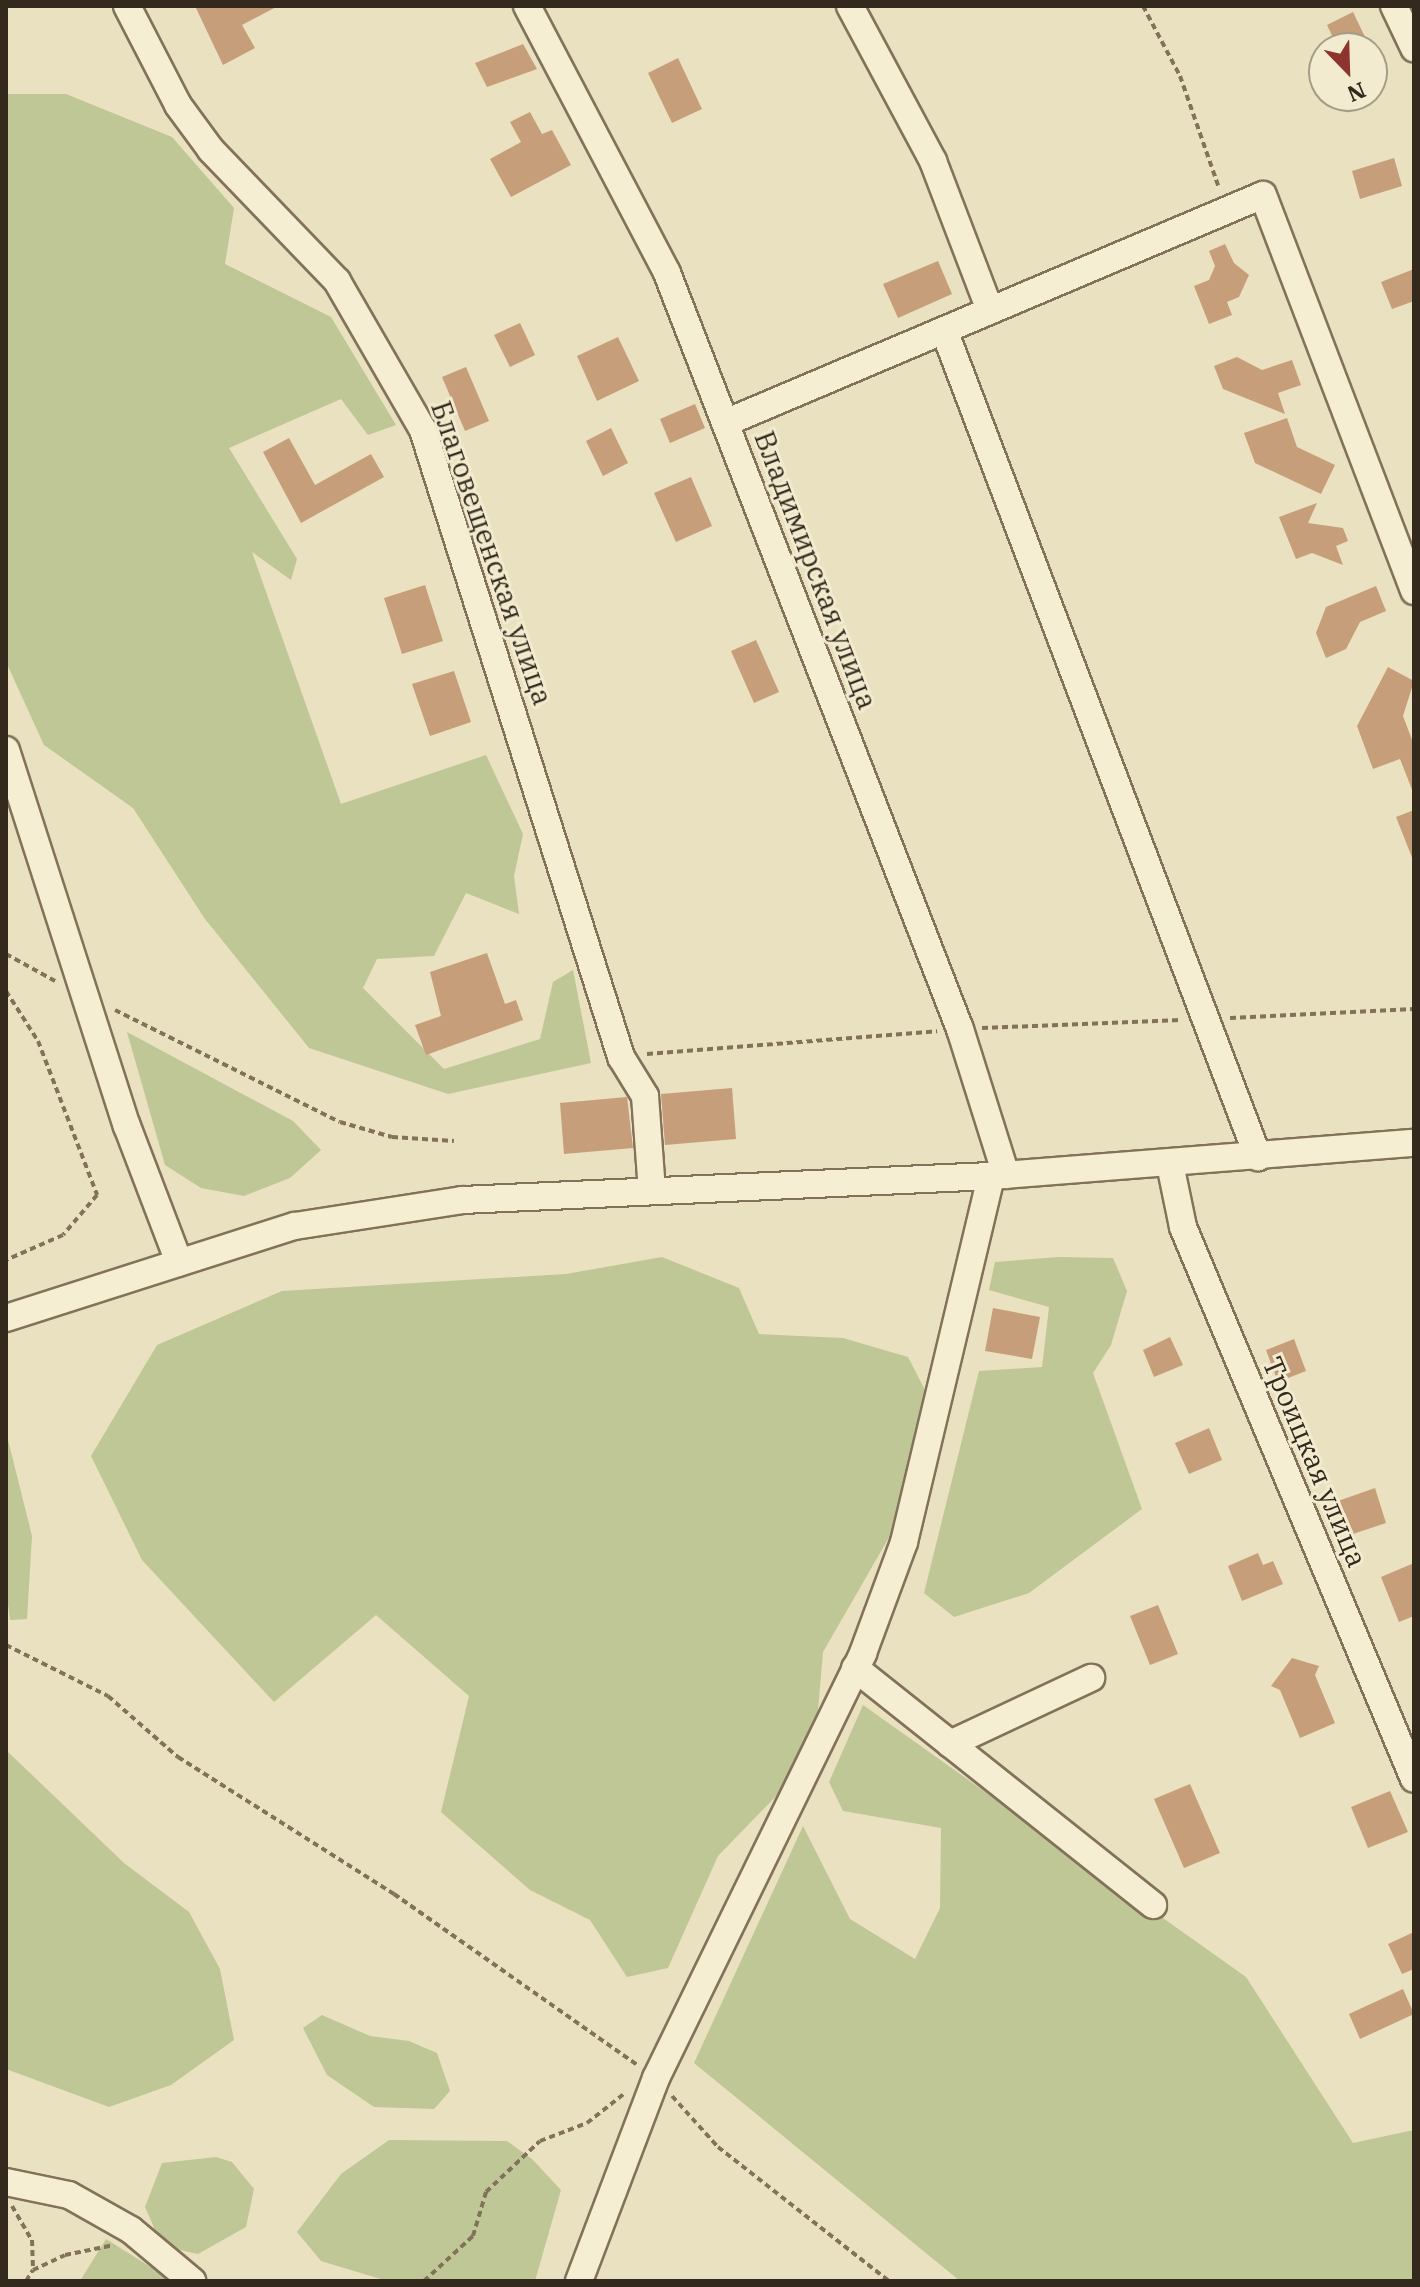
<!DOCTYPE html>
<html>
<head>
<meta charset="utf-8">
<style>
	body { margin:0 }
	#map { position:relative; width:1420px; height:2287px; overflow:hidden; background:#eae1c0; font-family:"IBM Plex Serif",serif }
	div>[style] { position:absolute }
	.green>* { inset:0; background:#bec795 }
	.building>* { inset:0; background:#c69e79 }
	.path>* { height:4px; margin-top:-2px; transform-origin:0; background:repeating-linear-gradient(90deg,#827259 0 6px,transparent 0 10px) }
	.roads { filter:drop-shadow(2px 0 #827259) drop-shadow(-2px 0 #827259) drop-shadow(0 2px #827259) drop-shadow(0 -2px #827259) }
	.minor>* { height:26px; margin:-13px; padding:0 13px; transform-origin:13px; border-radius:13px; background:#f6eed3 }
	span { translate:-50% -50%; white-space:nowrap; text-align:center; line-height:1.15; -webkit-text-stroke:6px #f2ebcf; paint-order:stroke }
	.street-label { font-size:28px; color:#33291d }
	.frame { position:absolute; inset:0; border:8px solid #33291d; pointer-events:none }
	.north { position:absolute; left:1308px; top:32px; width:80px; height:80px; box-sizing:border-box; background:#f2ebcf; border:2px solid #a69d88; border-radius:50%; rotate:157deg; font-size:22px; font-weight:700; line-height:32px; text-align:center; color:#33291d }
	.north::after { content:''; display:block; margin:auto; width:28px; height:36px; background:#8d342e; clip-path:polygon(50% 0,100% 100%,50% 72%,0 100%) }
</style>
</head>
<body>
<div id="map">
	<div class="green">
		<i style="clip-path:polygon(6px 94px,66px 94px,172px 137px,234px 208px,225px 264px,331px 317px,396px 425px,368px 435px,341px 399px,229px 448px,297px 559px,291px 580px,252px 552px,341px 804px,486px 755px,523px 834px,514px 876px,519px 914px,466px 893px,434px 956px,377px 959px,363px 988px,444px 1069px,540px 1039px,553px 982px,573px 970px,591px 1063px,448px 1094px,309px 1048px,205px 919px,133px 808px,44px 745px,6px 662px)"></i>
		<i style="clip-path:polygon(127px 1032px,293px 1121px,321px 1150px,290px 1178px,244px 1196px,201px 1188px,165px 1165px)"></i>
		<i style="clip-path:polygon(662px 1257px,739px 1288px,759px 1334px,843px 1338px,908px 1357px,925px 1390px,929px 1468px,823px 1652px,814px 1757px,718px 1856px,668px 1968px,627px 1977px,590px 1920px,530px 1890px,441px 1812px,469px 1696px,376px 1615px,274px 1702px,142px 1560px,91px 1456px,157px 1345px,282px 1291px,566px 1274px)"></i>
		<i style="clip-path:polygon(1059px 1257px,1113px 1258px,1127px 1291px,1111px 1345px,1093px 1373px,1142px 1509px,1029px 1593px,954px 1617px,924px 1593px,979px 1371px,1042px 1367px,1049px 1307px,989px 1290px,995px 1262px)"></i>
		<i style="clip-path:polygon(6px 1432px,32px 1536px,27px 1619px,10px 1620px,6px 1588px)"></i>
		<i style="clip-path:polygon(863px 1705px,1246px 1977px,1353px 2143px,1414px 2130px,1414px 2281px,960px 2281px,694px 2063px,803px 1826px,850px 1919px,915px 1959px,940px 1908px,941px 1828px,843px 1811px,829px 1782px)"></i>
		<i style="clip-path:polygon(6px 1750px,124px 1863px,189px 1912px,220px 1969px,234px 2040px,171px 2085px,109px 2107px,6px 2069px)"></i>
		<i style="clip-path:polygon(322px 2015px,370px 2036px,409px 2041px,437px 2053px,450px 2091px,434px 2109px,374px 2107px,327px 2075px,303px 2028px)"></i>
		<i style="clip-path:polygon(389px 2140px,507px 2141px,532px 2159px,561px 2190px,535px 2281px,387px 2281px,321px 2261px,297px 2232px,341px 2174px)"></i>
		<i style="clip-path:polygon(216px 2157px,232px 2162px,254px 2189px,246px 2227px,198px 2254px,162px 2246px,145px 2207px,162px 2163px)"></i>
		<i style="clip-path:polygon(106px 2239px,173px 2281px,80px 2281px)"></i>
	</div>
	<div class="building">
		<i style="clip-path:polygon(195px 6px,278px 6px,242px 25px,255px 48px,223px 65px)"></i>
		<i style="clip-path:polygon(1353px 12px,1365px 37px,1338px 48px,1327px 25px)"></i>
		<i style="clip-path:polygon(523px 44px,537px 69px,487px 87px,475px 63px)"></i>
		<i style="clip-path:polygon(678px 58px,702px 109px,672px 123px,648px 73px)"></i>
		<i style="clip-path:polygon(530px 112px,542px 134px,552px 130px,571px 165px,511px 197px,490px 159px,521px 142px,510px 122px)"></i>
		<i style="clip-path:polygon(1394px 158px,1402px 186px,1360px 199px,1352px 171px)"></i>
		<i style="clip-path:polygon(1225px 244px,1234px 263px,1249px 275px,1239px 297px,1227px 302px,1232px 315px,1209px 324px,1194px 286px,1209px 280px,1215px 266px,1209px 251px)"></i>
		<i style="clip-path:polygon(938px 261px,952px 294px,898px 318px,883px 284px)"></i>
		<i style="clip-path:polygon(1414px 269px,1414px 301px,1392px 309px,1381px 282px)"></i>
		<i style="clip-path:polygon(520px 323px,535px 355px,510px 367px,494px 335px)"></i>
		<i style="clip-path:polygon(618px 337px,639px 381px,597px 401px,577px 356px)"></i>
		<i style="clip-path:polygon(1237px 357px,1262px 370px,1292px 360px,1301px 385px,1278px 393px,1285px 414px,1223px 389px,1214px 366px)"></i>
		<i style="clip-path:polygon(466px 367px,489px 421px,465px 431px,442px 377px)"></i>
		<i style="clip-path:polygon(695px 404px,705px 428px,670px 443px,660px 419px)"></i>
		<i style="clip-path:polygon(1287px 418px,1297px 447px,1335px 465px,1321px 494px,1255px 463px,1244px 433px)"></i>
		<i style="clip-path:polygon(611px 428px,628px 463px,603px 476px,586px 441px)"></i>
		<i style="clip-path:polygon(289px 438px,315px 485px,371px 454px,384px 477px,301px 523px,263px 452px)"></i>
		<i style="clip-path:polygon(691px 477px,712px 526px,676px 542px,654px 493px)"></i>
		<i style="clip-path:polygon(1317px 503px,1308px 523px,1343px 528px,1348px 541px,1336px 546px,1343px 565px,1312px 553px,1296px 559px,1279px 517px)"></i>
		<i style="clip-path:polygon(425px 585px,443px 641px,402px 654px,384px 598px)"></i>
		<i style="clip-path:polygon(1376px 586px,1386px 611px,1360px 622px,1346px 649px,1326px 658px,1316px 633px,1326px 607px)"></i>
		<i style="clip-path:polygon(756px 640px,779px 692px,754px 703px,731px 651px)"></i>
		<i style="clip-path:polygon(1388px 667px,1414px 681px,1403px 716px,1414px 745px,1413px 792px,1400px 759px,1373px 769px,1357px 726px)"></i>
		<i style="clip-path:polygon(454px 671px,471px 722px,430px 736px,412px 684px)"></i>
		<i style="clip-path:polygon(1414px 810px,1414px 860px,1413px 860px,1396px 817px)"></i>
		<i style="clip-path:polygon(487px 953px,505px 1004px,516px 1000px,523px 1020px,426px 1055px,415px 1025px,441px 1016px,430px 972px)"></i>
		<i style="clip-path:polygon(732px 1088px,736px 1139px,665px 1145px,661px 1094px)"></i>
		<i style="clip-path:polygon(627px 1097px,633px 1148px,564px 1154px,560px 1103px)"></i>
		<i style="clip-path:polygon(993px 1308px,1040px 1317px,1032px 1359px,985px 1351px)"></i>
		<i style="clip-path:polygon(1170px 1337px,1183px 1365px,1154px 1377px,1143px 1350px)"></i>
		<i style="clip-path:polygon(1294px 1339px,1306px 1371px,1278px 1382px,1266px 1350px)"></i>
		<i style="clip-path:polygon(1209px 1428px,1222px 1460px,1189px 1474px,1175px 1443px)"></i>
		<i style="clip-path:polygon(1375px 1488px,1386px 1523px,1350px 1535px,1338px 1501px)"></i>
		<i style="clip-path:polygon(1258px 1553px,1263px 1565px,1273px 1561px,1283px 1584px,1242px 1601px,1228px 1566px)"></i>
		<i style="clip-path:polygon(1414px 1563px,1414px 1616px,1399px 1622px,1381px 1577px)"></i>
		<i style="clip-path:polygon(1158px 1605px,1178px 1654px,1150px 1665px,1130px 1616px)"></i>
		<i style="clip-path:polygon(1292px 1658px,1319px 1666px,1315px 1675px,1335px 1723px,1300px 1738px,1280px 1690px,1271px 1686px)"></i>
		<i style="clip-path:polygon(1190px 1784px,1220px 1853px,1184px 1868px,1154px 1799px)"></i>
		<i style="clip-path:polygon(1390px 1791px,1408px 1832px,1368px 1848px,1351px 1807px)"></i>
		<i style="clip-path:polygon(1414px 1932px,1414px 1969px,1402px 1974px,1388px 1944px)"></i>
		<i style="clip-path:polygon(1403px 1989px,1414px 2014px,1360px 2039px,1349px 2014px)"></i>
	</div>
	<div class="path">
		<i style="left:1143px;top:6px;width:79px;rotate:62.1deg"></i>
		<i style="left:1180px;top:76px;width:119px;rotate:70.8deg"></i>
		<i style="left:6px;top:954px;width:58px;rotate:28.8deg"></i>
		<i style="left:6px;top:991px;width:59px;rotate:57.4deg"></i>
		<i style="left:38px;top:1041px;width:165px;rotate:69deg"></i>
		<i style="left:97px;top:1195px;width:52px;rotate:130.4deg"></i>
		<i style="left:63px;top:1235px;width:62px;rotate:156.3deg"></i>
		<i style="left:115px;top:1010px;width:251px;rotate:26.5deg"></i>
		<i style="left:340px;top:1122px;width:54px;rotate:16.1deg"></i>
		<i style="left:392px;top:1137px;width:62px;rotate:3.7deg"></i>
		<i style="left:1230px;top:1018px;width:184px;rotate:-2.8deg"></i>
		<i style="left:982px;top:1028px;width:199px;rotate:-2.3deg"></i>
		<i style="left:647px;top:1054px;width:291px;rotate:-4.5deg"></i>
		<i style="left:6px;top:1645px;width:114px;rotate:26.6deg"></i>
		<i style="left:108px;top:1696px;width:93px;rotate:41.1deg"></i>
		<i style="left:178px;top:1757px;width:256px;rotate:32.4deg"></i>
		<i style="left:394px;top:1894px;width:299px;rotate:35.1deg"></i>
		<i style="left:672px;top:2096px;width:69px;rotate:48deg"></i>
		<i style="left:718px;top:2147px;width:217px;rotate:38.1deg"></i>
		<i style="left:12px;top:2206px;width:39px;rotate:60deg"></i>
		<i style="left:32px;top:2240px;width:30px;rotate:88deg"></i>
		<i style="left:26px;top:2281px;width:13px;rotate:-58deg"></i>
		<i style="left:33px;top:2270px;width:35px;rotate:-25deg"></i>
		<i style="left:65px;top:2255px;width:50px;rotate:-11.5deg"></i>
		<i style="left:424px;top:2281px;width:67px;rotate:-42.6deg"></i>
		<i style="left:473px;top:2236px;width:46px;rotate:-73.5deg"></i>
		<i style="left:486px;top:2192px;width:74px;rotate:-43.4deg"></i>
		<i style="left:540px;top:2141px;width:50px;rotate:-21deg"></i>
		<i style="left:587px;top:2123px;width:48px;rotate:-38.3deg"></i>
	</div>
	<div class="roads">
		<div class="minor">
			<i style="left:127px;top:6px;width:111px;rotate:62.7deg"></i>
			<i style="left:178px;top:105px;width:56px;rotate:53.7deg"></i>
			<i style="left:211px;top:150px;width:182px;rotate:46.1deg"></i>
			<i style="left:337px;top:281px;width:172px;rotate:60deg"></i>
			<i style="left:423px;top:430px;width:658px;rotate:72.47deg"></i>
			<i style="left:621px;top:1057px;width:46px;rotate:58.4deg"></i>
			<i style="left:645px;top:1096px;width:95px;rotate:85.8deg"></i>
			<i style="left:527px;top:6px;width:301px;rotate:62.3deg"></i>
			<i style="left:667px;top:273px;width:811px;rotate:68.82deg"></i>
			<i style="left:960px;top:1029px;width:153px;rotate:72.5deg"></i>
			<i style="left:850px;top:6px;width:176px;rotate:61.8deg"></i>
			<i style="left:933px;top:161px;width:160px;rotate:69.1deg"></i>
			<i style="left:1394px;top:6px;width:47px;rotate:64.5deg"></i>
			<i style="left:944px;top:330px;width:885px;rotate:69.21deg"></i>
			<i style="left:725px;top:423px;width:584px;rotate:-22.97deg"></i>
			<i style="left:1263px;top:195px;width:424px;rotate:69.1deg"></i>
			<i style="left:6px;top:750px;width:395px;rotate:72.2deg"></i>
			<i style="left:127px;top:1126px;width:146px;rotate:69.1deg"></i>
			<i style="left:1170px;top:1164px;width:64px;rotate:78.3deg"></i>
			<i style="left:1183px;top:1227px;width:598px;rotate:67.29deg"></i>
			<i style="left:6px;top:1318px;width:303px;rotate:-17.7deg"></i>
			<i style="left:295px;top:1226px;width:169px;rotate:-8.8deg"></i>
			<i style="left:462px;top:1200px;width:530px;rotate:-2.6deg"></i>
			<i style="left:991px;top:1176px;width:424px;rotate:-4.5deg"></i>
			<i style="left:855px;top:1668px;width:381px;rotate:38.5deg"></i>
			<i style="left:950px;top:1744px;width:156px;rotate:-25.1deg"></i>
			<i style="left:6px;top:2182px;width:64px;rotate:11.7deg"></i>
			<i style="left:69px;top:2195px;width:71px;rotate:29.4deg"></i>
			<i style="left:131px;top:2230px;width:80px;rotate:39.9deg"></i>
			<i style="left:579px;top:2281px;width:217px;rotate:-69.2deg"></i>
			<i style="left:656px;top:2078px;width:473px;rotate:-64deg"></i>
			<i style="left:863px;top:1653px;width:118px;rotate:-69.7deg"></i>
			<i style="left:904px;top:1542px;width:376px;rotate:-76.6deg"></i>
		</div>
	</div>
	<div class="street-label">
		<span style="left:492px;top:553px;rotate:71deg">Благовещенская улица</span>
		<span style="left:816px;top:570px;rotate:69deg">Владимирская улица</span>
		<span style="left:1315px;top:1462px;rotate:67deg">Троицкая улица</span>
	</div>
	<div class="frame"></div>
	<div class="north">N</div>
</div>
</body>
</html>
